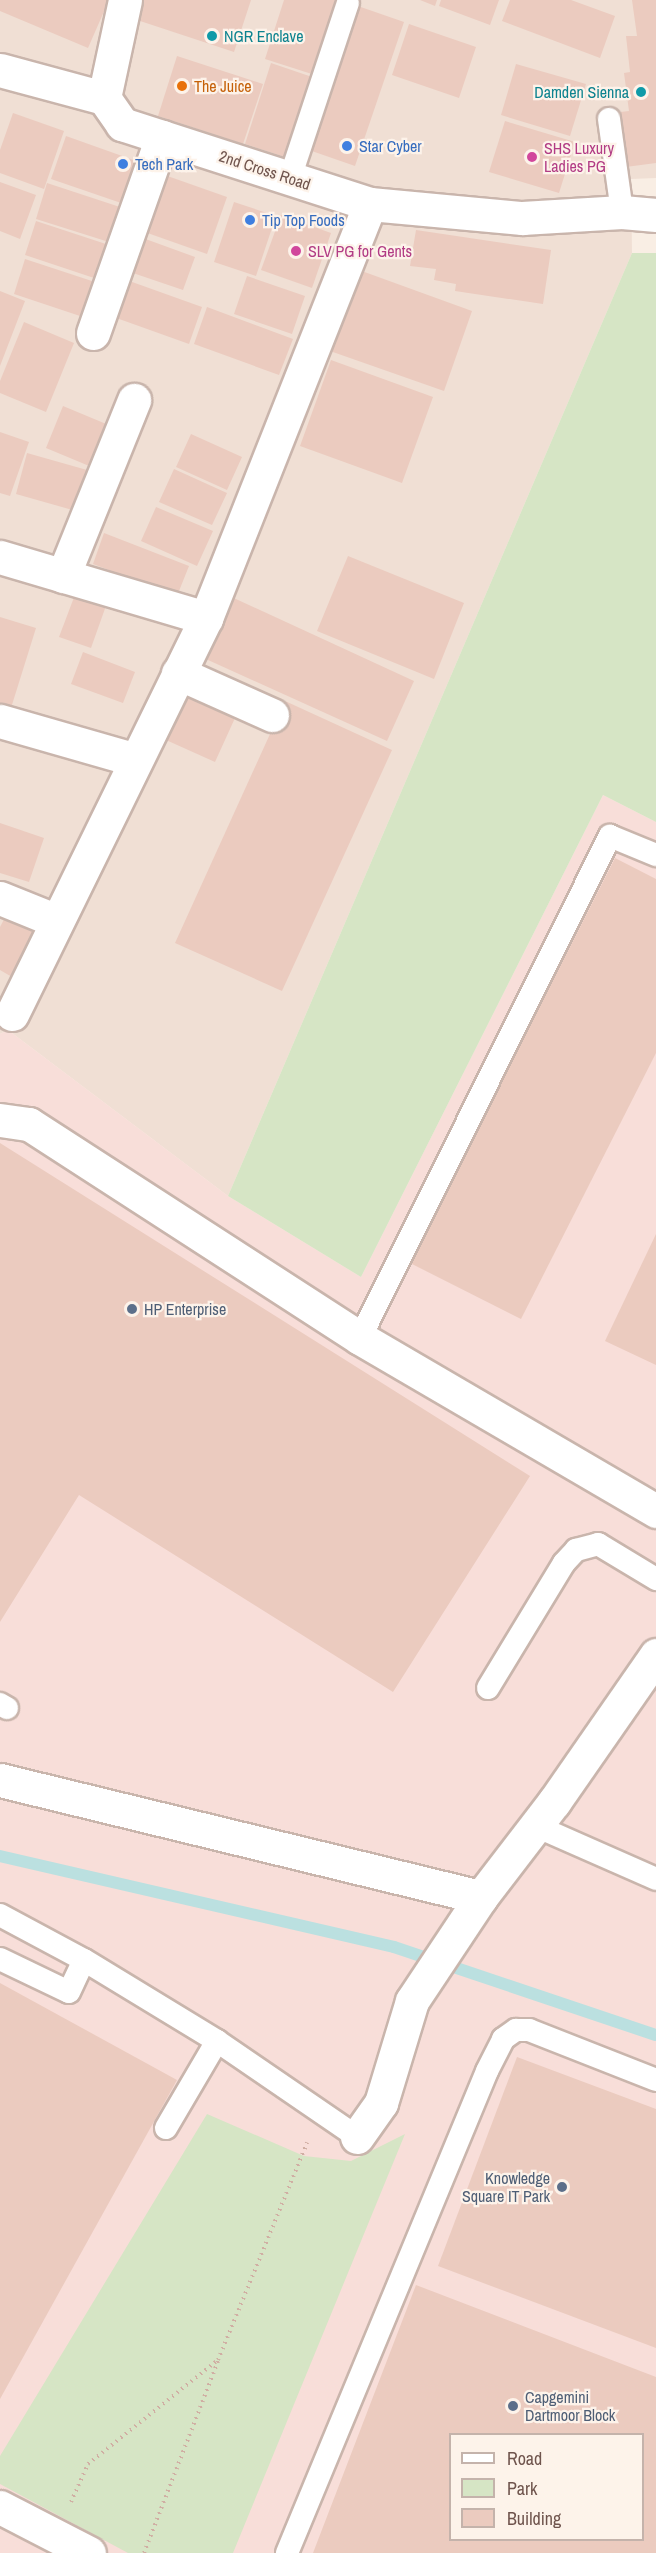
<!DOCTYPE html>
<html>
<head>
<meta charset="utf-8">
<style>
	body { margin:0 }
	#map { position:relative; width:656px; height:2553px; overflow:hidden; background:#f9eee4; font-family:"Archivo Narrow",sans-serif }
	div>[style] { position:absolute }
	.residential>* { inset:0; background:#f0dfd4 }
	.commercial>* { inset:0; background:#f8ded9 }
	.green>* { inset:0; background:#d6e5c5 }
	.stream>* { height:12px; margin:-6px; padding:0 6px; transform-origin:6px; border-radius:6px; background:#bbe0e0 }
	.building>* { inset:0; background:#ebcbbf }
	.path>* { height:4px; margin-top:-2px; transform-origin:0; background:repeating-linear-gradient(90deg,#d0aea3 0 1.5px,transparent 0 6px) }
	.roads { filter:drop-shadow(2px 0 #c9b5ac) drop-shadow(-2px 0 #c9b5ac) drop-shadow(0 2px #c9b5ac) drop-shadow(0 -2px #c9b5ac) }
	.service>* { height:22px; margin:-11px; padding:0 11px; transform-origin:11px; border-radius:11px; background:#fff }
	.minor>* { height:33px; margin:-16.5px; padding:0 16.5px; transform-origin:16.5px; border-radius:16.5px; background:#fff }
	.dots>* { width:16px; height:16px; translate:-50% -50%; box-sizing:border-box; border:3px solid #fdf3ea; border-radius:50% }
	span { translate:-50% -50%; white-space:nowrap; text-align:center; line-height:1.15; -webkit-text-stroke:4.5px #fdf3ea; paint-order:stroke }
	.culture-label { font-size:16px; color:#0d838f }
	.left { translate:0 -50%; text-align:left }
	.right { translate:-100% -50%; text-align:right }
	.food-label { font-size:16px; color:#c56008 }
	.shop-label { font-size:16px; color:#366cbe }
	.hotel-label { font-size:16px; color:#b23c85 }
	.street-label { font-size:16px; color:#6f544d }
	.service-label { font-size:16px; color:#4e5e75 }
	.legend { position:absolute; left:449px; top:2433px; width:195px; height:108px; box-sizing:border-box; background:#fdf3ea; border:2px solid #c4b3ab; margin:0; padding:8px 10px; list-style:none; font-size:18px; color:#6f544d }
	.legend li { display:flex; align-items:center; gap:12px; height:30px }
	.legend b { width:30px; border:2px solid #c4b3ab }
</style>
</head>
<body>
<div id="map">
	<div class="residential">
		<i style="clip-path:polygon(0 0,656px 0,656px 178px,631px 179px,632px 253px,228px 1196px,8px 1030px,0 1034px)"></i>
	</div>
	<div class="commercial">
		<i style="clip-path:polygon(evenodd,603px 795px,656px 822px,656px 2553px,0 2553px,0 1034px,8px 1030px,228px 1196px,361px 1277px,603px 795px,450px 2434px,642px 2434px,642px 2540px,450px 2540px,450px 2434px)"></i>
	</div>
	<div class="green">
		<i style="clip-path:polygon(632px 253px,656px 253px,656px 822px,603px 795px,361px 1277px,228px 1196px)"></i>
		<i style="clip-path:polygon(207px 2114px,304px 2156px,351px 2161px,405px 2134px,233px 2553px,128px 2553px,0 2484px,0 2456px)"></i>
	</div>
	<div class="stream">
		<i style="left:0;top:1856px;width:404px;rotate:13deg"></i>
		<i style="left:394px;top:1947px;width:276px;rotate:18.6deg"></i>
	</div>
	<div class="building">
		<i style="clip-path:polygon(0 0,109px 0,88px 48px,0 11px)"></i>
		<i style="clip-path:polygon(144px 0,251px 0,234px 52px,137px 20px)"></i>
		<i style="clip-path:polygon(284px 0,343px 0,318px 76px,265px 59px)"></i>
		<i style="clip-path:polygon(420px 0,437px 0,435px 6px)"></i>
		<i style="clip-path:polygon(441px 0,499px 0,490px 25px,439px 6px)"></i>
		<i style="clip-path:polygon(510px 0,571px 0,615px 16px,600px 58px,502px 21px)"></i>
		<i style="clip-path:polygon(632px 0,656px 0,656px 163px,618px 168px,611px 113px,629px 111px,624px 73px,630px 72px,626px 36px,637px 36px)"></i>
		<i style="clip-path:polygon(355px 5px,404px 22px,355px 166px,306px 149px)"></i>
		<i style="clip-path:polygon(409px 24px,476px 47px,459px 98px,392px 75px)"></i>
		<i style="clip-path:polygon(177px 56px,263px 84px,243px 144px,158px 116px)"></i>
		<i style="clip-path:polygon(271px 63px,318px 79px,291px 159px,245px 144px)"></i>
		<i style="clip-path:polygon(516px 64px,586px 84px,570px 136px,501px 115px)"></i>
		<i style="clip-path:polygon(13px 113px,64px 131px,44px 189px,0 173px,0 150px)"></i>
		<i style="clip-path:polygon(505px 121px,575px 142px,559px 193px,489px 172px)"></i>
		<i style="clip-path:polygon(66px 136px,139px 162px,124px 204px,51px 179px)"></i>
		<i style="clip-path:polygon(159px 173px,227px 197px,207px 254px,139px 230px)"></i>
		<i style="clip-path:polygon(0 182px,36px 195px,20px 239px,0 231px)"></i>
		<i style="clip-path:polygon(47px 183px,123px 208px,112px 243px,36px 219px)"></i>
		<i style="clip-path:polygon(234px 202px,276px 216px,256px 276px,214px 262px)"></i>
		<i style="clip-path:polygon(281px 215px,331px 233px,312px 288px,261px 270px)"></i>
		<i style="clip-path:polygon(36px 221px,112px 246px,100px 280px,25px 255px)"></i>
		<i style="clip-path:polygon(416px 230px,551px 250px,543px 304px,455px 291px,456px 284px,434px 280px,436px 269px,410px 266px)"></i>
		<i style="clip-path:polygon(140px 237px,195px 257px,183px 290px,127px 271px)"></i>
		<i style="clip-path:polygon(25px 259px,101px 284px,89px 319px,14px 294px)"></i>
		<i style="clip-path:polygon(359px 270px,472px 311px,444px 391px,330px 351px)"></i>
		<i style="clip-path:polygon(247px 276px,305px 296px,292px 334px,234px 314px)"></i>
		<i style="clip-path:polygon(121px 278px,202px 307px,189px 344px,108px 315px)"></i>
		<i style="clip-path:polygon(0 291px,25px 301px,0 366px)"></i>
		<i style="clip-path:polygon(207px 307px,293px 339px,279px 375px,194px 344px)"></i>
		<i style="clip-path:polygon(24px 322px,74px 343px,46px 412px,0 393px,0 381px)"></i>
		<i style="clip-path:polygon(331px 360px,433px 397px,402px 483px,300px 446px)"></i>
		<i style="clip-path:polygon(63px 406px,111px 426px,94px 468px,46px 448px)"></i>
		<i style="clip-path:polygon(0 432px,29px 442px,10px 496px,0 493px)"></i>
		<i style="clip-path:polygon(191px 434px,242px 457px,227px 490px,176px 467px)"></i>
		<i style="clip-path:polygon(27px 453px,87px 470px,76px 511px,16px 494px)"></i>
		<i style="clip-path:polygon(174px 469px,227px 493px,212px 525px,159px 502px)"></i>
		<i style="clip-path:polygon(156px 507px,213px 531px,197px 566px,141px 541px)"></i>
		<i style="clip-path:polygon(104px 533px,189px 566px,177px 596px,93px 564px)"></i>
		<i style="clip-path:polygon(348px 556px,464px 603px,434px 679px,317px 631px)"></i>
		<i style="clip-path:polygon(76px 592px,107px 603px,91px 648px,59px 637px)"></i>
		<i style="clip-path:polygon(225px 594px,414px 681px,387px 741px,197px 655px)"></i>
		<i style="clip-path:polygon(0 617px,36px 628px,11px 708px,0 705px)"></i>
		<i style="clip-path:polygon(83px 652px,135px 672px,123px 703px,71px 684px)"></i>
		<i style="clip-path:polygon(190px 684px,240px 707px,215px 762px,166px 740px)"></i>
		<i style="clip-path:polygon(285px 701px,392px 750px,282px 991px,175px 943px)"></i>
		<i style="clip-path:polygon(0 823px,44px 838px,29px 882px,0 873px)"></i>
		<i style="clip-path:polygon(615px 858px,656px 879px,656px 1053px,521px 1319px,410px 1263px)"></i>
		<i style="clip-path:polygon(9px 910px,39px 926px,12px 977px,0 970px,0 927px)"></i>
		<i style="clip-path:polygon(0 1143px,530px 1476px,393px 1692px,79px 1495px,0 1622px)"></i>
		<i style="clip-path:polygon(656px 1234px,656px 1365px,605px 1341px)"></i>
		<i style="clip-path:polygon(0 1983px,177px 2080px,0 2399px)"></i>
		<i style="clip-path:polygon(517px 2057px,656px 2109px,656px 2348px,438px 2266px)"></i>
		<i style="clip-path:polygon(evenodd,416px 2285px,656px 2377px,656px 2553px,313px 2553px,416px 2285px,450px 2434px,642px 2434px,642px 2540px,450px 2540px,450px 2434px)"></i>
	</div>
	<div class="path">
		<i style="left:71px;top:2502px;width:42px;rotate:-65.9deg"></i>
		<i style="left:88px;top:2464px;width:166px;rotate:-38.7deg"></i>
		<i style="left:218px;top:2360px;width:235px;rotate:-67.7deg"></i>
		<i style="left:144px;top:2553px;width:206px;rotate:-68.9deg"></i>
	</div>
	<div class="roads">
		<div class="service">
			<i style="left:609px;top:119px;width:94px;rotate:82deg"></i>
			<i style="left:290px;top:178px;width:184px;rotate:-71.7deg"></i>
			<i style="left:360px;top:1338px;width:561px;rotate:-63.53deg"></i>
			<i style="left:610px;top:836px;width:50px;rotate:22.4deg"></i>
			<i style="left:488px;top:1688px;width:146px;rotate:-58.7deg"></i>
			<i style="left:564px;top:1563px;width:18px;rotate:-47deg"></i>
			<i style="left:576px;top:1550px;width:23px;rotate:-15deg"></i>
			<i style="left:598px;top:1544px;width:68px;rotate:31.1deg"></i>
			<i style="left:0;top:1704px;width:8px;rotate:30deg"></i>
			<i style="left:536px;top:1826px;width:131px;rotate:23.8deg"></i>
			<i style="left:0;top:1915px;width:95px;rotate:28.2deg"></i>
			<i style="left:0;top:1959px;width:76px;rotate:25.6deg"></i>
			<i style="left:69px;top:1992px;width:35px;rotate:-65deg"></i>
			<i style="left:84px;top:1960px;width:156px;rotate:31.3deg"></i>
			<i style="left:217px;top:2041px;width:170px;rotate:34.4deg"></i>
			<i style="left:166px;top:2128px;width:101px;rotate:-59.6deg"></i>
			<i style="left:287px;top:2553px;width:522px;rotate:-67.46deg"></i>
			<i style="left:487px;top:2071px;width:36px;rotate:-63deg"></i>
			<i style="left:503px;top:2039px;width:16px;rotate:-35deg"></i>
			<i style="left:516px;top:2030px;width:13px"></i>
			<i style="left:529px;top:2030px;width:136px;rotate:21.5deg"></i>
		</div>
		<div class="minor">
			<i style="left:0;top:70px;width:108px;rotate:15.1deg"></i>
			<i style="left:104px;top:98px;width:32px;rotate:55deg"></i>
			<i style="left:122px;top:124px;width:261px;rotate:17.9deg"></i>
			<i style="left:370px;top:204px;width:153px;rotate:5.3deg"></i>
			<i style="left:522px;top:218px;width:100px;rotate:-3.4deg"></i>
			<i style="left:622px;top:212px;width:34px;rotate:5deg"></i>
			<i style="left:104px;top:98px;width:100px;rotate:-77.9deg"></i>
			<i style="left:93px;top:333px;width:208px;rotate:-70.6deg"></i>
			<i style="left:0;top:557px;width:215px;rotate:16.5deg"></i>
			<i style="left:63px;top:576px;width:190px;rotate:-68deg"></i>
			<i style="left:178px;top:673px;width:103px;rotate:24.1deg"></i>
			<i style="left:0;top:721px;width:141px;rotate:16deg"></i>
			<i style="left:0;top:898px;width:61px;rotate:22deg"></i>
			<i style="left:12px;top:1014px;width:441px;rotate:-63.9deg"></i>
			<i style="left:206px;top:618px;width:445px;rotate:-68.4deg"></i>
			<i style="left:0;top:1120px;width:29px;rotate:8deg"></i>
			<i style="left:29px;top:1124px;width:394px;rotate:32.9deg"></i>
			<i style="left:360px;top:1338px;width:343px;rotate:30.3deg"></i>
			<i style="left:0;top:1780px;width:495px;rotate:13.7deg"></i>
			<i style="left:357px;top:2137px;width:42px;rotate:-54.8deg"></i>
			<i style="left:381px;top:2103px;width:107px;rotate:-73.1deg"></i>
			<i style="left:412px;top:2001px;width:125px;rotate:-56.4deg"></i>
			<i style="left:481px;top:1897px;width:120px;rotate:-52.5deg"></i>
			<i style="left:554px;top:1802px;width:179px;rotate:-55.2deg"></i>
			<i style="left:0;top:2507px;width:100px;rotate:27.3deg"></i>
		</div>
	</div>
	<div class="dots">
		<i style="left:212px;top:36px;background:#0f9aa8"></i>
		<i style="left:182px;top:86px;background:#e8710a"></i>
		<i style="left:641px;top:92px;background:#0f9aa8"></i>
		<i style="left:347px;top:146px;background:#3f7fe0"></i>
		<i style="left:532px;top:157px;background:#d1479c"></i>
		<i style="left:123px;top:164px;background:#3f7fe0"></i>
		<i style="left:250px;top:220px;background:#3f7fe0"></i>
		<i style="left:296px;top:251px;background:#d1479c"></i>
		<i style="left:132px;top:1309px;background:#5c6f8a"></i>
		<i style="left:562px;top:2187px;background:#5c6f8a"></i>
		<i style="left:513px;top:2406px;background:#5c6f8a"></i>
	</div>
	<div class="culture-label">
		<span class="left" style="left:224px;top:36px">NGR Enclave</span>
		<span class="right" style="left:629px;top:92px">Damden Sienna</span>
	</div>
	<div class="food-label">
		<span class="left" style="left:194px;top:86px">The Juice</span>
	</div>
	<div class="shop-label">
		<span class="left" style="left:359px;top:146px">Star Cyber</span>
		<span class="left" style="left:135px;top:164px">Tech Park</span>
		<span class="left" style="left:262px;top:220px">Tip Top Foods</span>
	</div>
	<div class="hotel-label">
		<span class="left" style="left:544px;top:157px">SHS Luxury<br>Ladies PG</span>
		<span class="left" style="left:308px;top:251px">SLV PG for Gents</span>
	</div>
	<div class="street-label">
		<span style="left:265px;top:170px;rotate:18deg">2nd Cross Road</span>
	</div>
	<div class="service-label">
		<span class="left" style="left:144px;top:1309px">HP Enterprise</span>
		<span class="right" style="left:550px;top:2187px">Knowledge<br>Square IT Park</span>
		<span class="left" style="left:525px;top:2406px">Capgemini<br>Dartmoor Block</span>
	</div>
	<ul class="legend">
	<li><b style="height:8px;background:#fff"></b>Road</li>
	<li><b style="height:16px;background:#d6e5c5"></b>Park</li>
	<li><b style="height:16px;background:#ebcbbf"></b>Building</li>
	</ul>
</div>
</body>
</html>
